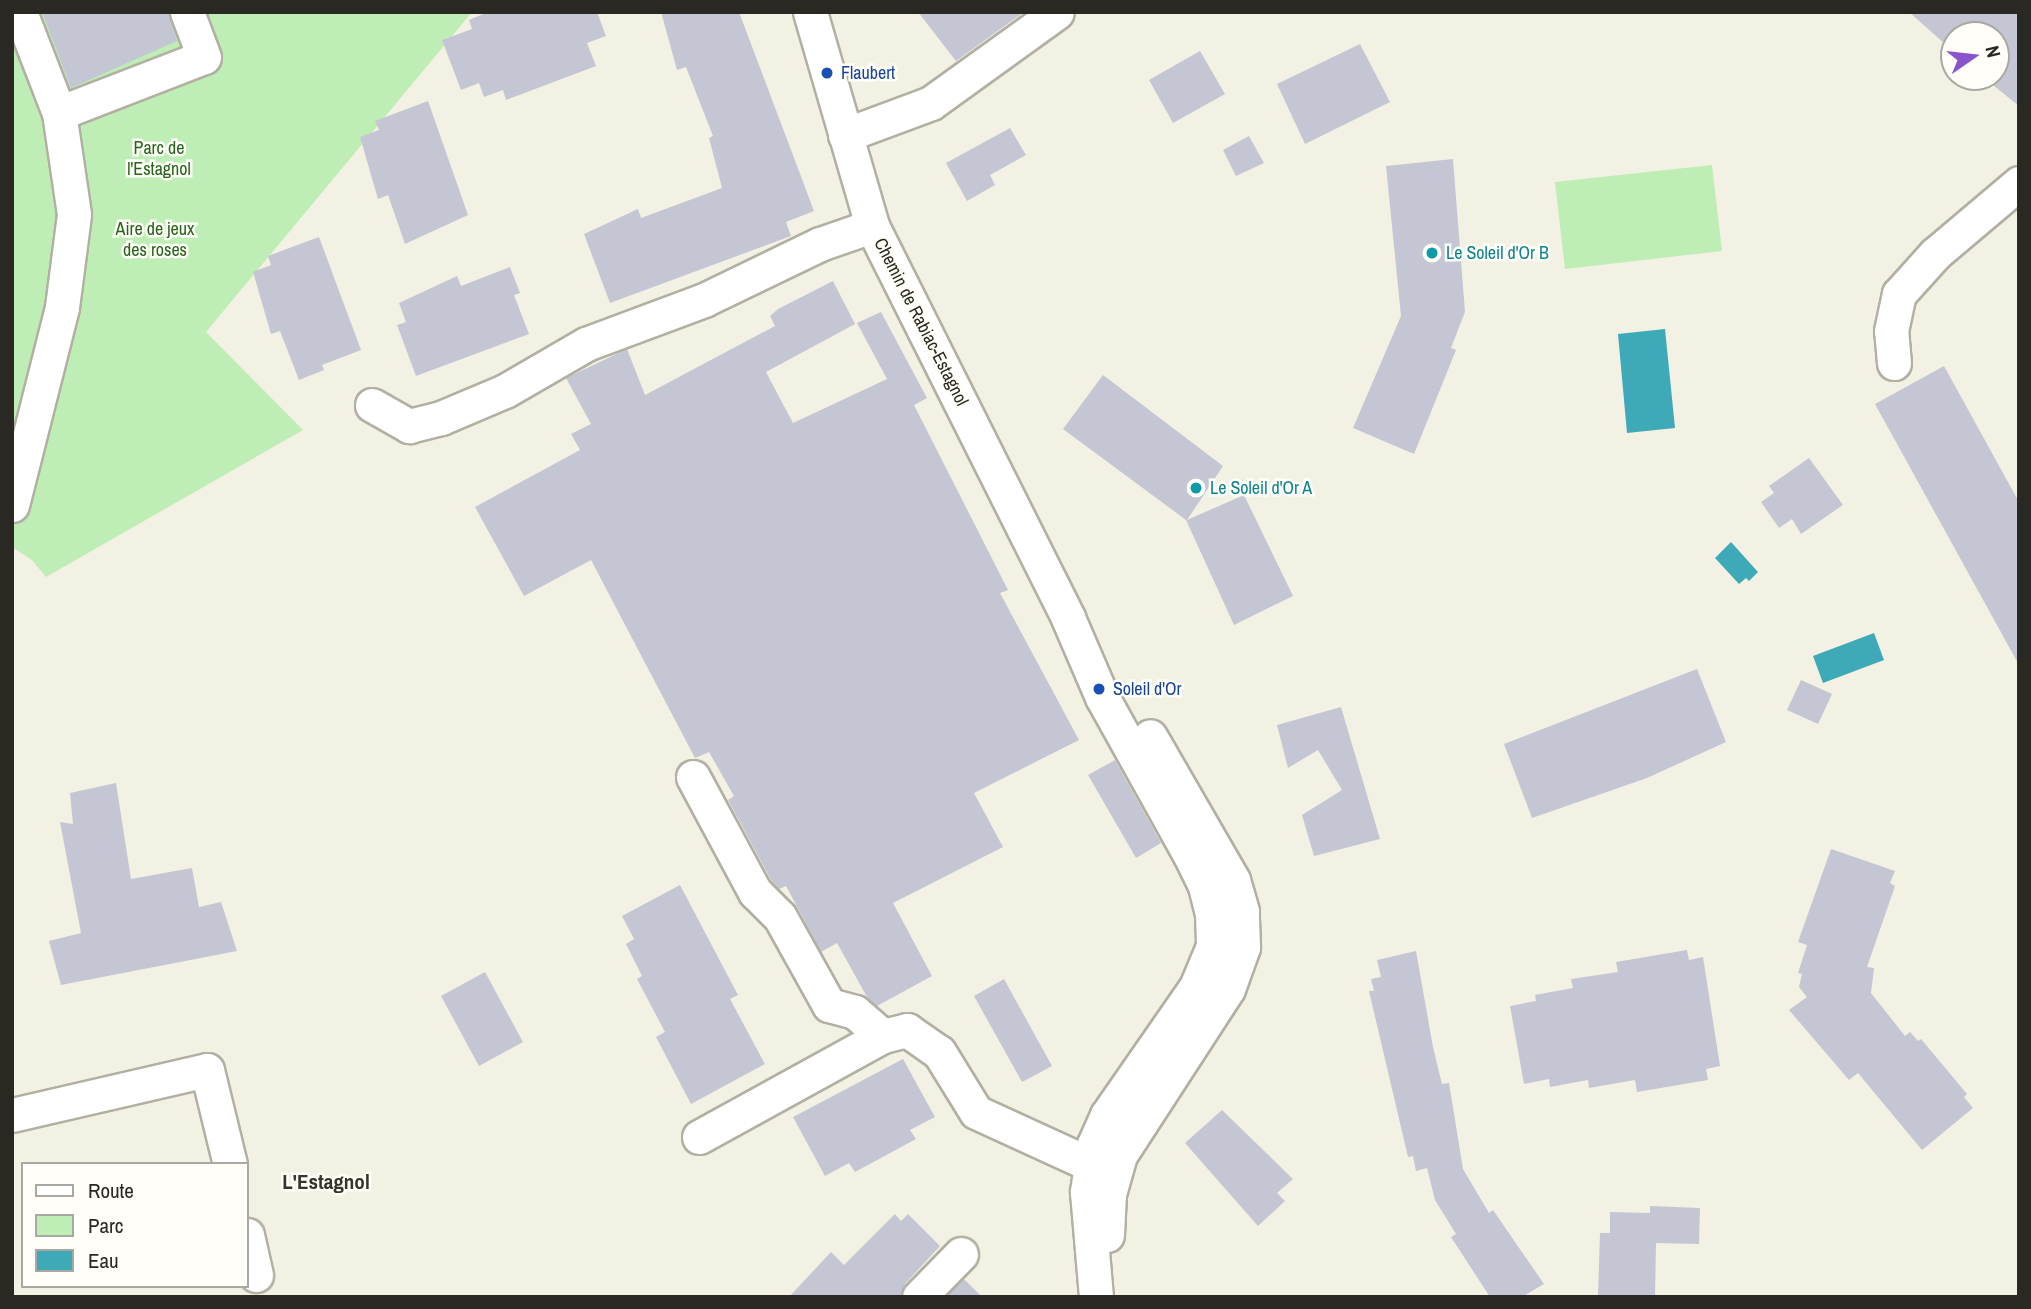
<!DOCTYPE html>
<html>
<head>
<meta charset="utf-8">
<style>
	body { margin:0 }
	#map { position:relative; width:2031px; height:1309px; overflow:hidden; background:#f3f1e3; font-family:"Archivo Narrow",sans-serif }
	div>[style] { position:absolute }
	.green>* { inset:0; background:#beedb5 }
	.water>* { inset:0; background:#3ea9b7 }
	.building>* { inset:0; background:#c5c6d3 }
	.roads { filter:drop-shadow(2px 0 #b2b0a2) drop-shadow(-2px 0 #b2b0a2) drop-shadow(0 2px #b2b0a2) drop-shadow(0 -2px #b2b0a2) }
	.minor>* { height:33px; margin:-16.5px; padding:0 16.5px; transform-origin:16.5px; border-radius:16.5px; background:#fff }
	.dots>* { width:19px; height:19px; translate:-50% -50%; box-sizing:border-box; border:4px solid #fffef8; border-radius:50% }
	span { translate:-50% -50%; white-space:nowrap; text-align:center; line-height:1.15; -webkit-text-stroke:5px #fffef8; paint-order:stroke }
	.transit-label { font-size:18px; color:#164399 }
	.left { translate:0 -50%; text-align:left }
	.park-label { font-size:18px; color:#27631a }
	.culture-label { font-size:18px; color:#0d838f }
	.street-label { font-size:18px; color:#292823 }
	.quarter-label { font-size:21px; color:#37352a; font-weight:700 }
	.frame { position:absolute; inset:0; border:14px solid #292823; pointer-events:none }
	.legend { position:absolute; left:21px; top:1162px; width:228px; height:126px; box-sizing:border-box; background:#fffef8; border:2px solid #a9a8a3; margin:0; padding:9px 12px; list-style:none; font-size:21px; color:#292823 }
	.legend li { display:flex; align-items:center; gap:14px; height:35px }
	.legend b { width:35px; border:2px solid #a9a8a3 }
	.north { position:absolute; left:1940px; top:21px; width:70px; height:70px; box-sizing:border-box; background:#fffef8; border:2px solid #a9a8a3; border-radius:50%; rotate:76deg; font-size:19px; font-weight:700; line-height:28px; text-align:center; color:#292823 }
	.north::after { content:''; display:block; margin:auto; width:24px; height:32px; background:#8954cc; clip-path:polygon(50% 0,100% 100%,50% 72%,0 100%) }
</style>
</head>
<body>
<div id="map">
	<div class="green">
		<i style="clip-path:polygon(12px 12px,472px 12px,206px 332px,303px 430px,46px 577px,32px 560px,12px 547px)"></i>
		<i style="clip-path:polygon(1712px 165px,1722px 251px,1565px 269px,1555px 182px)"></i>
	</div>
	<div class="water">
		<i style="clip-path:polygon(1665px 329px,1675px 428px,1627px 433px,1618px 334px)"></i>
		<i style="clip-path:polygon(1731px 542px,1758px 572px,1749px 581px,1746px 578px,1739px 584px,1715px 558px)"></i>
		<i style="clip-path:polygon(1874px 633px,1884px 660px,1823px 683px,1813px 656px)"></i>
	</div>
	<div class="building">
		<i style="clip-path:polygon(42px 12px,168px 12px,177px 41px,71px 88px)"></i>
		<i style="clip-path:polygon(488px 12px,597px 12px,606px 36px,587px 43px,596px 66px,506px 100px,503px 90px,484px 97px,479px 83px,461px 90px,442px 40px,472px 29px,469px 20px)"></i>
		<i style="clip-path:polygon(661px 12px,739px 12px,814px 211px,786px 222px,791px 236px,610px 303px,584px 234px,638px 209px,641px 218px,722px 188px,709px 138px,713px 136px,686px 67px,677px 70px)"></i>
		<i style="clip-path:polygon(918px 12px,1024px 12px,956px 61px)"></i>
		<i style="clip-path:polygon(1909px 12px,2019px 12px,2019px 106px,1983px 77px,1996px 77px,1996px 35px,1954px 35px,1954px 52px)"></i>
		<i style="clip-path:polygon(1360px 44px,1390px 102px,1305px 144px,1277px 84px)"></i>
		<i style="clip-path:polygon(1200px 51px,1225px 94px,1173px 123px,1149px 80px)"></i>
		<i style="clip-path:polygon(428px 101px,468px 215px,405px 244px,388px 195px,378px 199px,360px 137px,379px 130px,375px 121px)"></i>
		<i style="clip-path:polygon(1010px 128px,1026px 155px,990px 175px,995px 185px,967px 201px,946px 163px)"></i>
		<i style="clip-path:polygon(1249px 136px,1264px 163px,1236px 176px,1223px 150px)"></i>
		<i style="clip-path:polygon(1453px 159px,1465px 312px,1451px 348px,1456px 350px,1414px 454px,1353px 428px,1401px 316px,1386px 166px)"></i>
		<i style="clip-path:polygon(319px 237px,361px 350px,322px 365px,324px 370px,299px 380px,280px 331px,271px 334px,253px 272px,271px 265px,268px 256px)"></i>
		<i style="clip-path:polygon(510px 267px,520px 293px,514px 295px,529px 334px,416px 376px,397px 325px,406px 322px,399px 303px,457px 276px,461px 286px)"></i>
		<i style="clip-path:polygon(833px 281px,855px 324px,766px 372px,793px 423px,887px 379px,857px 323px,881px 312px,927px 398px,914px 405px,1008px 590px,1000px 593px,1079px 740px,974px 793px,1003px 847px,893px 903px,932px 976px,877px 1006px,867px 997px,837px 943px,821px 952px,786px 886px,779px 889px,771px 880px,728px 800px,734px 796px,709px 752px,695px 758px,591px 560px,524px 596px,475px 507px,580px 450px,571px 434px,591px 424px,566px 378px,627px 349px,645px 395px,775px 326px,770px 316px,778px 309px)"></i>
		<i style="clip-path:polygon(1944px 366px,2019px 502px,2019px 665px,1875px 404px)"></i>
		<i style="clip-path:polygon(1103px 375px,1223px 466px,1187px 520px,1244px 495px,1293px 596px,1234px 625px,1186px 520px,1063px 429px)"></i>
		<i style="clip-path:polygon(1809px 458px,1843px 505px,1801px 534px,1792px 519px,1779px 528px,1761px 502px,1774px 493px,1769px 486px)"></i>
		<i style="clip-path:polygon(1697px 669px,1726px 742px,1647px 778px,1532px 818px,1504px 744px)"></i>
		<i style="clip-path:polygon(1801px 680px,1832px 694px,1818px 724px,1787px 710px)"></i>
		<i style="clip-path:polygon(1341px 707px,1380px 839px,1314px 856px,1302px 815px,1342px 790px,1318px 750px,1288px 768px,1277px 725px)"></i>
		<i style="clip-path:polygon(1115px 760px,1161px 843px,1136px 858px,1088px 775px)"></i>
		<i style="clip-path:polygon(116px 783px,131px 879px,192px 868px,199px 907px,221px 902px,237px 951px,61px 985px,49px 941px,81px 933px,60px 822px,73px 824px,70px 793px)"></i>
		<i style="clip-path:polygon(1831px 849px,1895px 871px,1890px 883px,1895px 886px,1867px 967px,1874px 968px,1871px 993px,1905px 1036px,1910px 1032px,1918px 1041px,1921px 1039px,1967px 1094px,1964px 1097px,1973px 1108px,1922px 1150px,1858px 1073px,1849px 1080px,1789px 1010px,1807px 997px,1799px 987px,1802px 974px,1798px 973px,1807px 945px,1798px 942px)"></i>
		<i style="clip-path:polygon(680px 885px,738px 995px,730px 999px,765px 1064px,691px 1104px,656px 1037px,665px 1032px,637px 979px,642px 976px,626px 944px,634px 939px,622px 916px)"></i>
		<i style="clip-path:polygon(1687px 950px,1689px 960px,1703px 957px,1720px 1066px,1706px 1069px,1708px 1080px,1637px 1092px,1635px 1080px,1589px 1088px,1588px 1080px,1550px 1087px,1549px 1079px,1524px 1084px,1510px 1006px,1536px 1001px,1535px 995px,1573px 988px,1571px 979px,1618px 972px,1616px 962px)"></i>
		<i style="clip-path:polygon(1416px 951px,1433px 1047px,1442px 1084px,1449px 1083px,1463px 1169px,1489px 1213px,1493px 1210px,1544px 1284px,1522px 1297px,1490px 1297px,1451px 1237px,1456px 1234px,1435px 1200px,1427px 1168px,1416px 1171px,1413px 1156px,1408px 1157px,1369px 991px,1374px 991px,1371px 979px,1381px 977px,1377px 960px)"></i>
		<i style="clip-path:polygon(485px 972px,523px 1042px,479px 1066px,441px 996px)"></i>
		<i style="clip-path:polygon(1004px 979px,1052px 1066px,1022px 1082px,974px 996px)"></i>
		<i style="clip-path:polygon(903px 1059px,935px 1117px,910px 1130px,916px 1139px,855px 1172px,849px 1163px,825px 1176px,793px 1117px)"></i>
		<i style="clip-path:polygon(1222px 1110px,1293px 1179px,1277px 1193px,1285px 1201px,1258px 1226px,1185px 1143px)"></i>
		<i style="clip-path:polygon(1650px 1206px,1700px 1208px,1699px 1244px,1656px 1243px,1655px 1297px,1598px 1297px,1600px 1233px,1610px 1233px,1610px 1212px,1650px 1213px)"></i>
		<i style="clip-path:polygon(895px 1214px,901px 1221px,908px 1214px,940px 1246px,905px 1284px,900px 1297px,789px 1297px,831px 1252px,844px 1265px)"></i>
		<i style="clip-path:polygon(964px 1279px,982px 1297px,946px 1297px)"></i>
	</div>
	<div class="roads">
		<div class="minor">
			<i style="left:810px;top:12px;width:223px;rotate:73.8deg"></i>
			<i style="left:872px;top:226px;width:438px;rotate:63.4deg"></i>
			<i style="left:1068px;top:618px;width:86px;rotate:66.7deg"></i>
			<i style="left:1102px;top:697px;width:181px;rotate:60.9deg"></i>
			<i style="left:1190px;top:855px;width:34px;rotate:64deg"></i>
			<i style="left:1205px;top:886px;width:30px;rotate:76deg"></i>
			<i style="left:1212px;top:915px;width:31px;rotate:88deg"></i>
			<i style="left:1213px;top:946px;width:44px;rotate:112.5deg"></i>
			<i style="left:1196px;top:987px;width:156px;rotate:124.8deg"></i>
			<i style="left:1107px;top:1115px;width:32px;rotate:114deg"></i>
			<i style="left:1094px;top:1144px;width:49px;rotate:98.3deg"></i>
			<i style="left:1087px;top:1192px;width:105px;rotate:85.1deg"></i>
			<i style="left:59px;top:113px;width:155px;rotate:-21.1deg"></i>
			<i style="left:204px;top:57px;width:48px;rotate:-110.7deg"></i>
			<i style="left:845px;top:135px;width:92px;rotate:-20.4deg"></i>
			<i style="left:931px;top:103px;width:155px;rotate:-35.8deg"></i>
			<i style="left:1894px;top:363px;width:32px;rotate:-95deg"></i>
			<i style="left:1891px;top:331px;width:38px;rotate:-78deg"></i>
			<i style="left:1899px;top:294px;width:54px;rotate:-48deg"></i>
			<i style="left:1935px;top:254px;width:110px;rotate:-40.2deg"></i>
			<i style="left:372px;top:405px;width:43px;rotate:29.6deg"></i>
			<i style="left:409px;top:426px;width:33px;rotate:-14deg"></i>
			<i style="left:441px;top:418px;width:69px;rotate:-22.9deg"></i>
			<i style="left:505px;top:391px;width:94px;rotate:-30.1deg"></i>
			<i style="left:586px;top:344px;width:126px;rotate:-20.4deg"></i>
			<i style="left:704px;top:300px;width:129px;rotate:-25.8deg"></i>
			<i style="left:820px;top:244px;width:55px;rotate:-19.1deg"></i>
			<i style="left:12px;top:505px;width:204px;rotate:-75.8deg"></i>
			<i style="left:62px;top:307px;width:94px;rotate:-82.6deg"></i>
			<i style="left:74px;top:214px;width:102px;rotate:-98.4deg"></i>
			<i style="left:59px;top:113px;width:108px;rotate:-111.1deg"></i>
			<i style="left:693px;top:777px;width:131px;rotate:61.7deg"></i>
			<i style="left:755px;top:892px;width:35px;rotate:45deg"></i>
			<i style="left:780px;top:917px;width:101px;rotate:60.9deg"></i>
			<i style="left:829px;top:1005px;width:27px;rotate:15deg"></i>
			<i style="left:855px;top:1012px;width:37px;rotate:41deg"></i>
			<i style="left:883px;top:1036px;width:25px;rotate:-14deg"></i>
			<i style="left:907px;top:1030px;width:39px;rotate:35deg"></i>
			<i style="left:939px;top:1052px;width:70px;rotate:58.3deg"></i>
			<i style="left:976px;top:1112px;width:144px;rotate:24.6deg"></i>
			<i style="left:12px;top:1115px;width:200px;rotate:-13deg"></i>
			<i style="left:207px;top:1070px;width:97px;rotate:76.3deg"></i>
			<i style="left:699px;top:1137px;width:210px;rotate:-28.8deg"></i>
			<i style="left:247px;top:1235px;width:41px;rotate:77.3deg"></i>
			<i style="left:1107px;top:1235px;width:41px;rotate:-87.2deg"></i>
			<i style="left:1109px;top:1194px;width:41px;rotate:-74.2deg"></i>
			<i style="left:1120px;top:1155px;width:198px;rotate:-57deg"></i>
			<i style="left:1228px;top:989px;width:45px;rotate:-70.3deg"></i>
			<i style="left:1243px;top:947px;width:36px;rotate:-92deg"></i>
			<i style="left:1242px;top:911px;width:32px;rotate:-106deg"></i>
			<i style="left:1233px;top:880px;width:166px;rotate:-120deg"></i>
			<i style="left:919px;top:1297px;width:60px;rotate:-45.7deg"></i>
		</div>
	</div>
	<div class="dots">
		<i style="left:827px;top:73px;background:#1a4fb4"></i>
		<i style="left:1432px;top:253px;background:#0f9aa8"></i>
		<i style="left:1196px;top:488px;background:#0f9aa8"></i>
		<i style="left:1099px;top:689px;background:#1a4fb4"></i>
	</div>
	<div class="transit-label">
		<span class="left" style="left:841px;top:73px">Flaubert</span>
		<span class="left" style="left:1113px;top:689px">Soleil d'Or</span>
	</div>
	<div class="park-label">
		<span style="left:159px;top:159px">Parc de<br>l'Estagnol</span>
		<span style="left:155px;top:240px">Aire de jeux<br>des roses</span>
	</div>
	<div class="culture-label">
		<span class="left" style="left:1446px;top:253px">Le Soleil d'Or B</span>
		<span class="left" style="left:1210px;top:488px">Le Soleil d'Or A</span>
	</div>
	<div class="street-label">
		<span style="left:921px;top:322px;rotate:63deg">Chemin de Rabiac-Estagnol</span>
	</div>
	<div class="quarter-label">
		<span style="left:326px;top:1182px">L'Estagnol</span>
	</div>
	<div class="frame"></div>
	<ul class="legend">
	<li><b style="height:9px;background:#fff"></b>Route</li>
	<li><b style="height:19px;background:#beedb5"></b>Parc</li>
	<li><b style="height:19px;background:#3ea9b7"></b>Eau</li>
	</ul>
	<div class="north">N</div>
</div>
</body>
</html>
